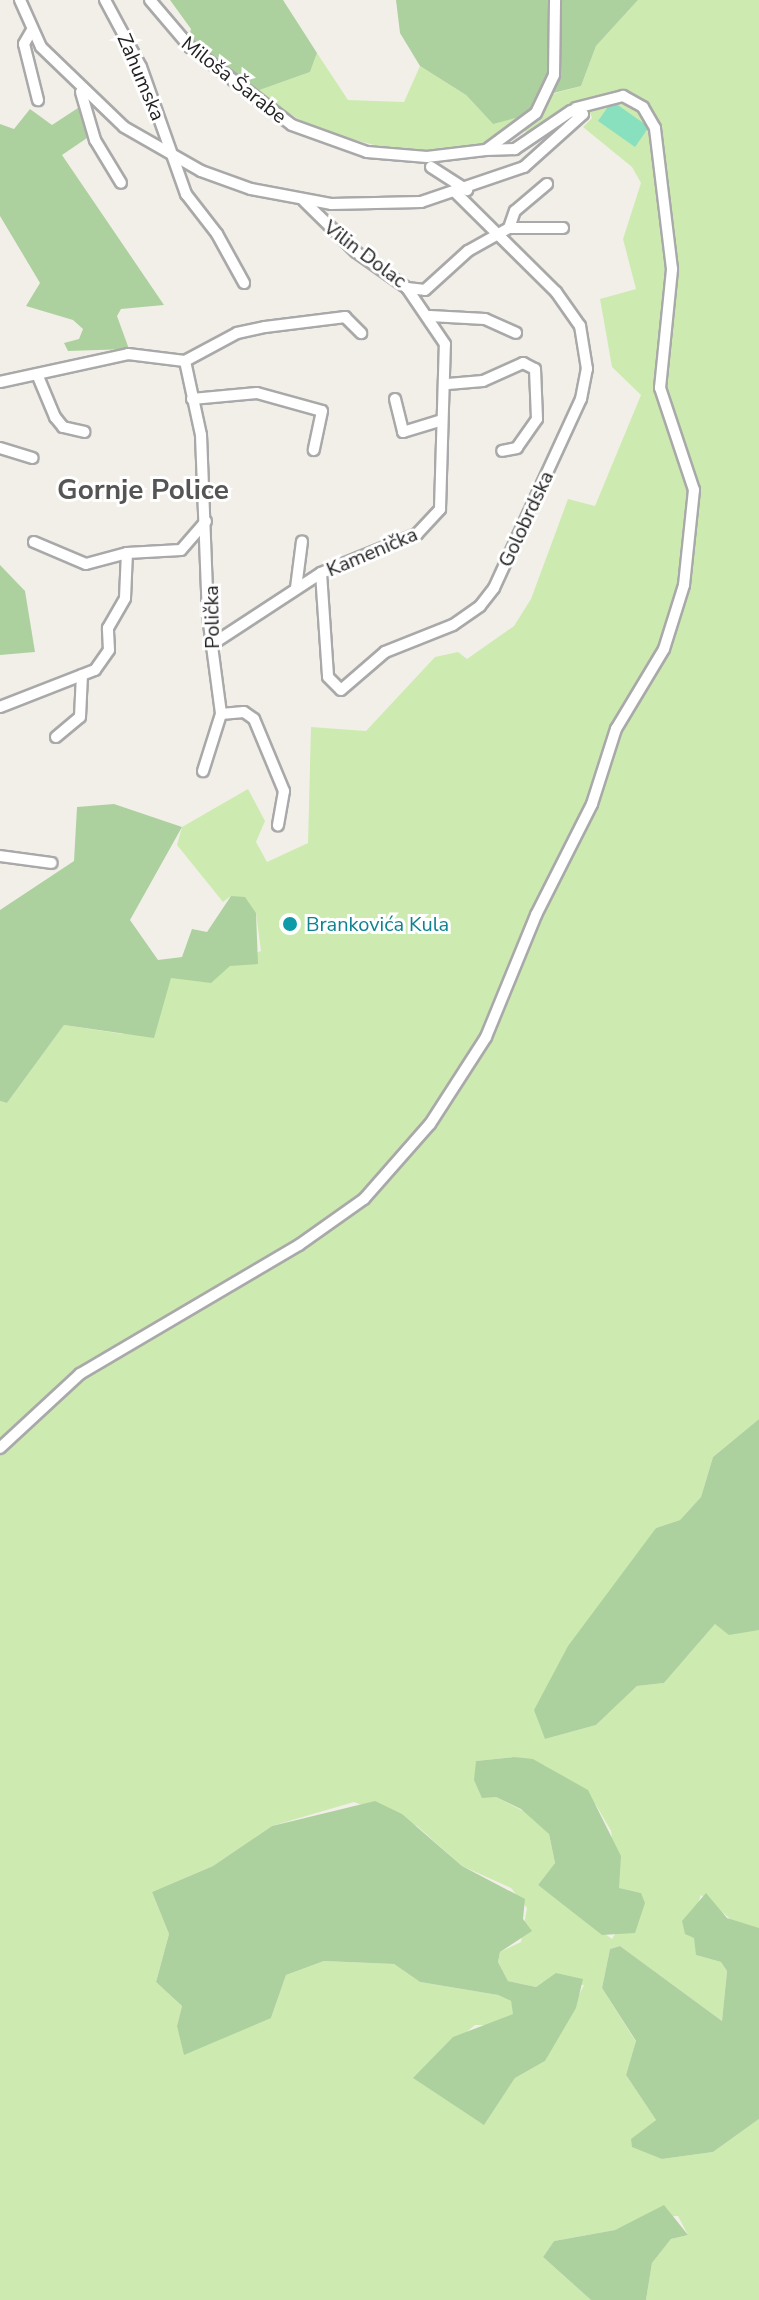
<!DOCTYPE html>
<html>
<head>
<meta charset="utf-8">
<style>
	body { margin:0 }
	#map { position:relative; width:759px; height:2300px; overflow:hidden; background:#f2efe9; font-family:"Nunito Sans",sans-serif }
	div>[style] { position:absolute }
	.grass>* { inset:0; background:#cdebb0 }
	.forest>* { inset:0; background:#add19e }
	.pitch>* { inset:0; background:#88e0be }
	.roads { filter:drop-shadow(2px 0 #a9a9a9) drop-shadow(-2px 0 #a9a9a9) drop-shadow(0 2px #a9a9a9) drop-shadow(0 -2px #a9a9a9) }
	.street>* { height:10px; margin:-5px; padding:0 5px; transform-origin:5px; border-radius:5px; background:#fff }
	.dots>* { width:22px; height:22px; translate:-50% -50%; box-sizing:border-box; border:4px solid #fff; border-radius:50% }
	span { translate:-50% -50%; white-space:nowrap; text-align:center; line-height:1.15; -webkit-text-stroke:6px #fff; paint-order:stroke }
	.street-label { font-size:20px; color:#222 }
	.culture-label { font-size:20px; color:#0d838f }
	.left { translate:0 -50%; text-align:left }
	.district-label { font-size:28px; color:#555; font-weight:700 }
</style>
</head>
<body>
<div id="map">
	<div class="grass">
		<i style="clip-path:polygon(evenodd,638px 0,759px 0,759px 1419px,713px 1457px,701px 1497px,680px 1520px,656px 1528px,545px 1739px,596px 1725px,637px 1686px,664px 1683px,715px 1624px,759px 1630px,759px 1928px,739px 1926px,701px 1895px,695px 1912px,696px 1955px,721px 1962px,727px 1971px,722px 2021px,620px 1946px,610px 1949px,602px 1988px,636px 2042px,626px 2075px,656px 2120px,643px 2131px,662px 2159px,713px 2152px,759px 2119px,759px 2300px,646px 2300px,652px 2263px,671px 2239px,688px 2235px,678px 2216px,643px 2217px,615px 2230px,554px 2241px,543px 2257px,591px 2300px,0 2300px,0 1450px,81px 1375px,365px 1200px,468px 1069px,583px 821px,618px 730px,676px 622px,696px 490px,662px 388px,672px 299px,656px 128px,630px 98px,616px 92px,572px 108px,531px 138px,525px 131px,549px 95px,581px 86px,596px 46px,638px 0,514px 1757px,546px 1766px,596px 1805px,611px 1831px,619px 1889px,641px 1893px,612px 1939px,538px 1885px,555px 1863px,549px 1834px,535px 1817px,496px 1797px,476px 1761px,514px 1757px,638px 0,354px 1802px,417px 1826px,462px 1866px,511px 1888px,527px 1908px,521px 1942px,500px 1952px,498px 1962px,508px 1981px,536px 1987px,543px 1982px,584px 1985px,545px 2061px,515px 2078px,484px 2124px,414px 2077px,475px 2025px,497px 2025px,514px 2014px,511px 2001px,498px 1995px,420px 1982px,394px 1964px,324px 1961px,286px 1975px,271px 2018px,177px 2026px,182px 2006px,156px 1982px,169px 1934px,152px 1892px,213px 1866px,272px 1826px,354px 1802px)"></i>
		<i style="clip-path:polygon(317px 53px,348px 100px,404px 102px,420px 66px,466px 95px,492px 123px,520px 117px,520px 125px,478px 148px,396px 151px,315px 129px,254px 92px,310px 72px)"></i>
		<i style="clip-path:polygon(623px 98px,649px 116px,671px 269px,659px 388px,693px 490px,674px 621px,625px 709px,591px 803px,485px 1037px,429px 1123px,363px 1198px,79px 1373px,0 1446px,0 1101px,7px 1103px,64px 1025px,123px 1034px,171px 978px,193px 977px,261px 951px,256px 913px,231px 896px,223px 902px,177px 845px,182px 827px,248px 789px,265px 821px,256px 842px,267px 862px,308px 843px,311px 727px,366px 731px,435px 657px,458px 652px,467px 659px,514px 626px,531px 599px,568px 499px,595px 506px,641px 395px,612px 367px,600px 299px,636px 289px,623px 239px,641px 183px,632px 167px,583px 127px,592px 118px,588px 107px)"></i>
	</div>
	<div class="forest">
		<i style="clip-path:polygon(170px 0,283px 0,317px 53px,310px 72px,254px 92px,189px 36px,191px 29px)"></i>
		<i style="clip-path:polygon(396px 0,638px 0,596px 46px,581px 86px,542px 96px,520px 125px,520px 117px,493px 124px,466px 95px,420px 66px,400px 33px)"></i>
		<i style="clip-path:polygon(81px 106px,87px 138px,62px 155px,164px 305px,121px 309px,117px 316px,129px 349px,68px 351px,64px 343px,79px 339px,83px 329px,73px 320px,26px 306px,40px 283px,0 216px,0 124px,14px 129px,30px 109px,52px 125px)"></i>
		<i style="clip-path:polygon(0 565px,25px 591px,35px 652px,0 655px)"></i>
		<i style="clip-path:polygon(114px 804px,182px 827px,130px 920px,158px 960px,182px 957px,192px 929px,207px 932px,231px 896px,245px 897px,256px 913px,258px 964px,230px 966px,211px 983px,171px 978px,154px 1038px,64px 1025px,7px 1103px,0 1101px,0 910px,74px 861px,77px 807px)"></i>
		<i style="clip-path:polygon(759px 1419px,759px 1630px,729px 1635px,715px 1624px,664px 1683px,637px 1686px,596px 1725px,545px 1739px,534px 1710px,568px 1646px,656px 1528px,680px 1520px,701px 1497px,713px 1457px)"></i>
		<i style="clip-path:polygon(514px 1757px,533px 1759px,588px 1790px,621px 1856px,619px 1888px,641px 1893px,645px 1903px,635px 1933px,602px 1935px,538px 1885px,555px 1863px,549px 1834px,521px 1809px,496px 1797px,482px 1798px,474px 1780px,476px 1761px)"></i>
		<i style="clip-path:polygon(375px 1801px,402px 1814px,462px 1866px,525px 1899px,523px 1919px,532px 1931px,500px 1952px,498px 1962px,508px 1981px,536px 1987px,556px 1973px,583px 1979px,576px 2008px,545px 2061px,515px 2078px,484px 2125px,413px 2078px,453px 2037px,513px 2014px,511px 2001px,498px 1995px,420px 1982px,394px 1964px,324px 1961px,286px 1975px,271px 2018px,184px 2055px,177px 2026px,182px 2006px,156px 1982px,169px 1934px,152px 1892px,213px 1866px,272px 1826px)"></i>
		<i style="clip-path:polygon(706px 1893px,727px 1918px,759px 1928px,759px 2119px,713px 2152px,662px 2159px,632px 2147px,631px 2139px,656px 2120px,626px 2075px,636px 2041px,602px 1988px,610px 1949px,620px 1946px,722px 2021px,727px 1971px,721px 1962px,696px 1955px,694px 1938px,685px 1934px,682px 1921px)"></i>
		<i style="clip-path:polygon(664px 2205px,688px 2235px,671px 2239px,652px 2263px,646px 2300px,591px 2300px,543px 2257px,554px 2241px,615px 2230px)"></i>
	</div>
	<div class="pitch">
		<i style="clip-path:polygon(612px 101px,649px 127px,635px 147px,598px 121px)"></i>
	</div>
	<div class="roads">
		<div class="street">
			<i style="left:20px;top:0;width:51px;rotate:65.9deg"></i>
			<i style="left:41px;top:47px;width:115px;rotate:43.9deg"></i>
			<i style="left:124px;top:127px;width:89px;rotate:29.7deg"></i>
			<i style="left:201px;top:171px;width:53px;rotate:19.8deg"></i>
			<i style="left:251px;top:189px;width:81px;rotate:10.6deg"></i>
			<i style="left:331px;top:204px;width:90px;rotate:-1.3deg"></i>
			<i style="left:421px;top:202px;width:109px;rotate:-18.8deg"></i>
			<i style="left:524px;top:167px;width:79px;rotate:-41.9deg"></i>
			<i style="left:583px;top:114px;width:12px;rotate:-166deg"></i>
			<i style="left:571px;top:111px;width:68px;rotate:145.8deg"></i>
			<i style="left:515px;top:149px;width:29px;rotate:178deg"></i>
			<i style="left:105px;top:0;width:76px;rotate:61.8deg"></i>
			<i style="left:141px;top:67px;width:135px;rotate:70.5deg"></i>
			<i style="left:186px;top:194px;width:51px;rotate:52.2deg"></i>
			<i style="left:217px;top:234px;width:56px;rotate:61.1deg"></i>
			<i style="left:150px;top:0;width:62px;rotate:49.6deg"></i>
			<i style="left:190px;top:47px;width:128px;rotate:37.4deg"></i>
			<i style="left:292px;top:125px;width:80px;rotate:19.8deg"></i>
			<i style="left:367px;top:152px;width:60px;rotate:4.8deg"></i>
			<i style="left:427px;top:157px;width:59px;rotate:-6.8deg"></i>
			<i style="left:486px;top:150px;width:62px;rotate:-36.5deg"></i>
			<i style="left:536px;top:113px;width:42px;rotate:-64.7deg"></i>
			<i style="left:554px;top:75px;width:75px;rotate:-89.2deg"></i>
			<i style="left:32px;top:30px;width:16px;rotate:120deg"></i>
			<i style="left:24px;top:44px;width:58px;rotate:76deg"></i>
			<i style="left:81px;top:92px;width:50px;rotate:73.7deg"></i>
			<i style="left:95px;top:140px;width:50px;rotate:58.8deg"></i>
			<i style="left:431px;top:167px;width:43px;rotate:32.6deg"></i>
			<i style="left:304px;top:201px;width:73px;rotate:44.4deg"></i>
			<i style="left:356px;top:252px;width:62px;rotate:35.2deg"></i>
			<i style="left:407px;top:288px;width:18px;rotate:6deg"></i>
			<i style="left:425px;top:290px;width:58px;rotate:-42.2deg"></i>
			<i style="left:468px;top:251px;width:47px;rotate:-29.3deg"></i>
			<i style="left:509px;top:228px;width:18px;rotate:-71deg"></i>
			<i style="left:515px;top:211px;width:42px;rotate:-40.2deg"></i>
			<i style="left:509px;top:228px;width:54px"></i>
			<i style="left:430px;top:316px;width:55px;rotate:3.1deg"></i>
			<i style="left:485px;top:319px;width:34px;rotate:24deg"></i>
			<i style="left:185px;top:361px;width:76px;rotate:77.8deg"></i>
			<i style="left:201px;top:435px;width:181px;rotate:87.8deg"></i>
			<i style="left:208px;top:616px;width:99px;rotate:82.4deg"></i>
			<i style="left:221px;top:714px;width:60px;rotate:107.5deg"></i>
			<i style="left:185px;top:361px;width:59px;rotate:-28.3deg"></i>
			<i style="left:237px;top:333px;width:29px;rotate:-12deg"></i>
			<i style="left:265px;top:327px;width:81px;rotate:-7.1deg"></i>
			<i style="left:345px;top:317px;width:23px;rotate:45deg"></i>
			<i style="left:37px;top:374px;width:47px;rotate:67.3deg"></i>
			<i style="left:55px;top:417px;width:13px;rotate:51deg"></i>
			<i style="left:63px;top:427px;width:22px;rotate:13deg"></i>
			<i style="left:0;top:382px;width:131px;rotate:-12.3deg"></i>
			<i style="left:128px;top:354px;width:57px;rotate:7deg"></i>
			<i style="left:448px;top:384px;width:35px;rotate:-5deg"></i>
			<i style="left:483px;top:381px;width:44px;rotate:-24.2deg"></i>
			<i style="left:523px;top:363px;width:13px;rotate:27deg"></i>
			<i style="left:535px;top:369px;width:50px;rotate:87.7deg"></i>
			<i style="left:537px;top:419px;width:35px;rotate:125deg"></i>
			<i style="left:517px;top:448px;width:15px;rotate:169deg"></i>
			<i style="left:192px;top:399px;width:65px;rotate:-5.3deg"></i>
			<i style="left:257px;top:393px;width:67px;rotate:15.5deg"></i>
			<i style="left:322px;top:411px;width:40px;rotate:102deg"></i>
			<i style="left:395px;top:399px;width:34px;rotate:76deg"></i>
			<i style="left:403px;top:432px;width:39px;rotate:-17deg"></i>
			<i style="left:0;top:448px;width:34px;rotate:17deg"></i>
			<i style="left:34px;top:542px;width:56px;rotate:22.9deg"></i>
			<i style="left:86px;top:564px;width:42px;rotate:-15deg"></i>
			<i style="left:321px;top:573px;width:104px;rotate:86.1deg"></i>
			<i style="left:328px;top:677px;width:18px;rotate:45deg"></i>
			<i style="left:341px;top:690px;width:58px;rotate:-40.8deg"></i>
			<i style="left:385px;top:652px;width:73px;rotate:-21.7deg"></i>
			<i style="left:453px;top:625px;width:33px;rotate:-35deg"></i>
			<i style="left:480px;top:606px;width:23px;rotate:-52deg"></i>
			<i style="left:494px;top:588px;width:208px;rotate:-65.3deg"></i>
			<i style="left:581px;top:399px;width:31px;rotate:-79deg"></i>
			<i style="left:587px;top:369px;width:44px;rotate:-99.2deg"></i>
			<i style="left:580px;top:326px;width:42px;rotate:-125.2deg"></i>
			<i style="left:556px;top:292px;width:141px;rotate:-135.3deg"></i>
			<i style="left:296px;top:588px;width:47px;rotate:-82.7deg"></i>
			<i style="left:211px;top:645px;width:131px;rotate:-33.2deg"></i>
			<i style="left:321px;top:573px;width:104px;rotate:-22.1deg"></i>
			<i style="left:417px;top:534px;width:34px;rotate:-47deg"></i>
			<i style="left:440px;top:509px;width:165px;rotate:-88.3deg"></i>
			<i style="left:445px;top:344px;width:68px;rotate:-124.2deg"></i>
			<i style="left:0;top:707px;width:102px;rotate:-21.3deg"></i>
			<i style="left:95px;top:670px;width:24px;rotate:-55deg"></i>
			<i style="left:109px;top:650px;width:22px;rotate:-93deg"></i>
			<i style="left:108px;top:628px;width:34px;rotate:-60deg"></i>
			<i style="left:125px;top:598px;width:45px;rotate:-87.5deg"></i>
			<i style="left:127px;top:553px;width:54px;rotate:-3.2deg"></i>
			<i style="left:181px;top:550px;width:38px;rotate:-49deg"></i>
			<i style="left:221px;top:714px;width:23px;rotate:-5deg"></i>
			<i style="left:244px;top:712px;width:12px;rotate:35deg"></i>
			<i style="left:254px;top:719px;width:78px;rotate:67.4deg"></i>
			<i style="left:284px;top:791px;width:35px;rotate:100deg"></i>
			<i style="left:56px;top:737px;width:31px;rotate:-40deg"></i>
			<i style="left:80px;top:717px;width:42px;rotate:-87.3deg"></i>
			<i style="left:0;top:856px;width:52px;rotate:7.7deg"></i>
			<i style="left:0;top:1448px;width:109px;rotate:-42.8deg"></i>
			<i style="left:80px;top:1374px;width:254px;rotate:-30.5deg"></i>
			<i style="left:299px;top:1245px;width:80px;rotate:-35.3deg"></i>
			<i style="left:364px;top:1199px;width:100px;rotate:-48.7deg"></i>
			<i style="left:430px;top:1124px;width:103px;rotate:-57.2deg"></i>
			<i style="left:486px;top:1037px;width:132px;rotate:-67.7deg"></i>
			<i style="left:536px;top:915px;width:124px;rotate:-63.2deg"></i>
			<i style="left:592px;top:804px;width:79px;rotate:-72.3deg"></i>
			<i style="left:616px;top:729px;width:93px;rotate:-59deg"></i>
			<i style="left:664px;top:649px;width:67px;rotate:-72.6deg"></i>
			<i style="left:684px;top:585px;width:96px;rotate:-84deg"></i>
			<i style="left:694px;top:490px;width:108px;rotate:-108.4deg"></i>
			<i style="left:660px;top:388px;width:120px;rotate:-84.2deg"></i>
			<i style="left:672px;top:269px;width:142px;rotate:-96.9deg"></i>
			<i style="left:655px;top:128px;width:24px;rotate:-120deg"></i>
			<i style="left:643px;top:107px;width:23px;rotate:-151deg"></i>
			<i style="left:623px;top:96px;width:49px;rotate:165.7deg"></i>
		</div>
	</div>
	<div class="dots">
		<i style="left:290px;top:924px;background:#0f9aa8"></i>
	</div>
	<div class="street-label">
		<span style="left:141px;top:77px;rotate:67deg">Zahumska</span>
		<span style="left:234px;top:80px;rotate:38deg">Miloša Šarabe</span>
		<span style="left:365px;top:254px;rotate:37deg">Vilin Dolac</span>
		<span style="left:526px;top:519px;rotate:-65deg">Golobrdska</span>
		<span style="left:372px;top:552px;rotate:-23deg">Kamenička</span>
		<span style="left:212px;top:617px;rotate:-91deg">Polička</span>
	</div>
	<div class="culture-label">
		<span class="left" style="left:306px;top:924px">Brankovića Kula</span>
	</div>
	<div class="district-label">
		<span style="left:143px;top:490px">Gornje Police</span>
	</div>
</div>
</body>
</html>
